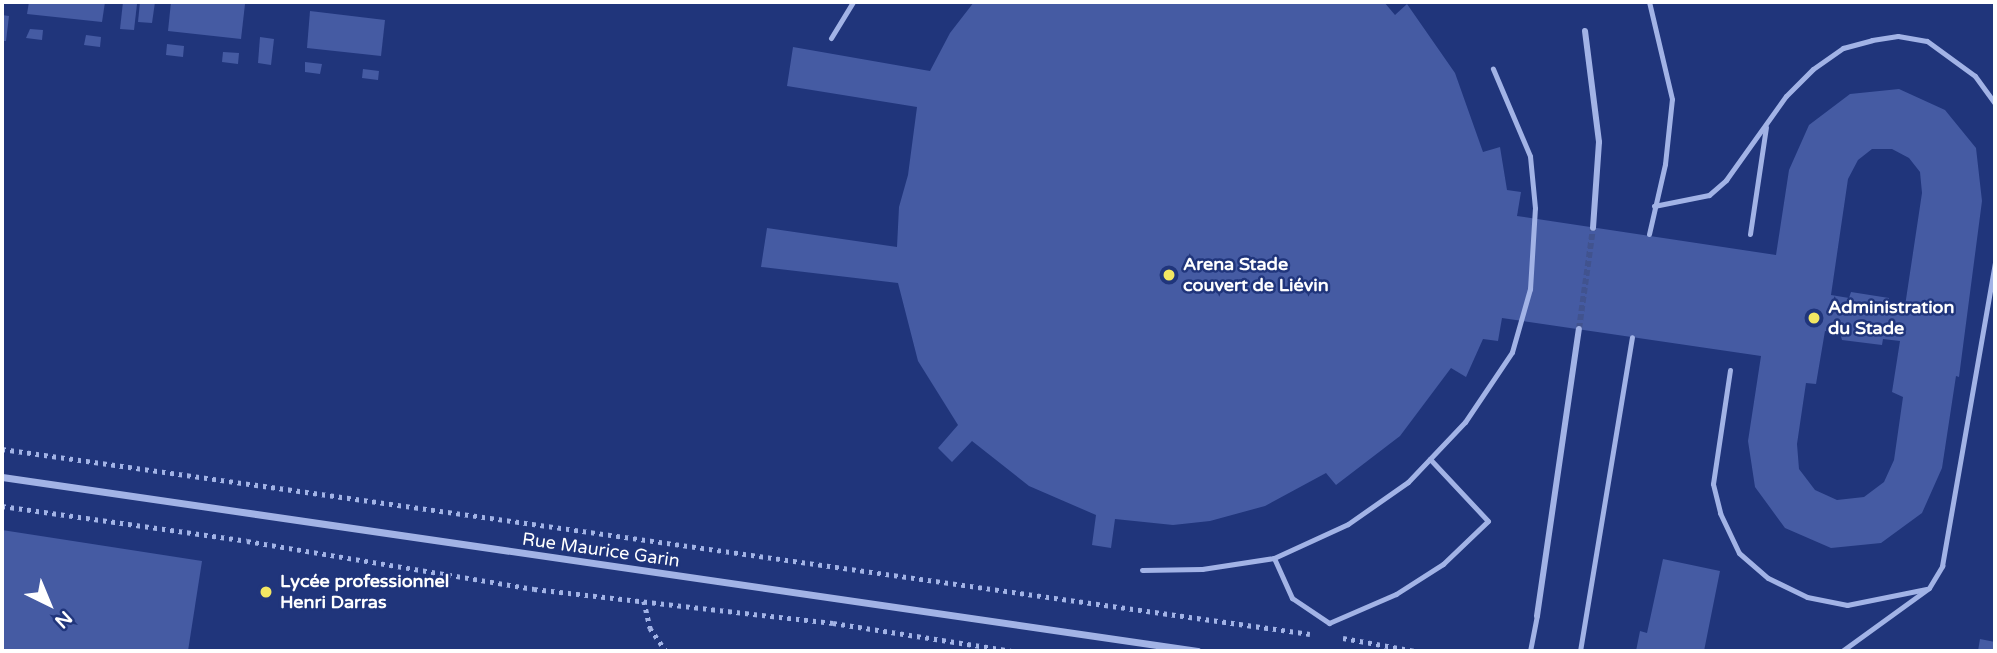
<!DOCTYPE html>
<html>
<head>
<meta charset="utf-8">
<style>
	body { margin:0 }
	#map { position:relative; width:1997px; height:653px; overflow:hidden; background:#20357b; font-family:"Varela Round",sans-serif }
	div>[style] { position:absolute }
	.building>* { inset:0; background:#455ba3 }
	.pedestrian-tunnel>* { height:6px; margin-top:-3px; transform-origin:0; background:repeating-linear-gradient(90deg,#41538f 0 6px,transparent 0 9px) }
	.path>* { height:4.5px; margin-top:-2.25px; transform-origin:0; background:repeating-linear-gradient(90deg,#a2b3e6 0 3.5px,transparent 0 8.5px) }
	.service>* { height:5px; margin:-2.5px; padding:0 2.5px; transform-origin:2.5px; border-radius:2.5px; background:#a2b3e6 }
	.pedestrian>* { height:6px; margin:-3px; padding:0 3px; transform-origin:3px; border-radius:3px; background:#a2b3e6 }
	.minor>* { height:7px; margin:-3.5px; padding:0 3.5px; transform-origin:3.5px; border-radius:3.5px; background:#a2b3e6 }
	.dots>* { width:19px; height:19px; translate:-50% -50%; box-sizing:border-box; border:4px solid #20357b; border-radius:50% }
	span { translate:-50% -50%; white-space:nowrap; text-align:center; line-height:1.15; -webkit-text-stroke:5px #20357b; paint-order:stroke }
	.poi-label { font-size:18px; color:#fff; font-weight:700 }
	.left { translate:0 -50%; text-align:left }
	.street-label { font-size:18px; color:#fff }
	.frame { position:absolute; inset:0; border:4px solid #fff; pointer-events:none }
	.north { position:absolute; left:14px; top:569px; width:70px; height:70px; -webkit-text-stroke:5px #20357b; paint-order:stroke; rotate:137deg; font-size:19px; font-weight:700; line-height:28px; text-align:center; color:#fff }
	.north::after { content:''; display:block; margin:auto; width:24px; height:32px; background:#fff; clip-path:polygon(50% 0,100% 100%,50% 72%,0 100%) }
</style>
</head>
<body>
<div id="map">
	<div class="building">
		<i style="clip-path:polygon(29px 2px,105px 2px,102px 22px,27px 14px)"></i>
		<i style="clip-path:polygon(123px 2px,137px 4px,134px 30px,120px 29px)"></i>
		<i style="clip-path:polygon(140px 2px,155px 2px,152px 23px,138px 22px)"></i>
		<i style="clip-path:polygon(171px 2px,245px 4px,241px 39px,168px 31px)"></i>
		<i style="clip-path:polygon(evenodd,974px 2px,1384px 2px,1395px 15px,1407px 4px,1455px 73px,1483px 152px,1500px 147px,1507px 190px,1521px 192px,1517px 216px,1776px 255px,1789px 170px,1809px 125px,1850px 94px,1899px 89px,1945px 110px,1976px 148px,1982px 201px,1959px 377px,1956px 376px,1942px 468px,1922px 513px,1881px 543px,1831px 548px,1785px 528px,1755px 487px,1748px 441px,1761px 356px,1502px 318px,1498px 341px,1483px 339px,1466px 377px,1451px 368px,1400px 436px,1336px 485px,1326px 473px,1265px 506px,1210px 521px,1173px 525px,1115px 519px,1111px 548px,1092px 545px,1096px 515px,1029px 486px,972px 441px,952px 462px,938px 448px,958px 425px,918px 361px,898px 283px,761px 267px,767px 228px,897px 247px,899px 207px,908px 175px,917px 107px,787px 86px,793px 47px,930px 71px,950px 33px,974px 2px,1872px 149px,1892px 149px,1909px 158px,1920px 172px,1922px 193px,1905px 306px,1889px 303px,1889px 298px,1851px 292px,1849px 298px,1831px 295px,1848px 179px,1858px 160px,1872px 149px,974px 2px,1825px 331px,1840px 333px,1842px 340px,1882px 345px,1883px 339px,1900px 341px,1892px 392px,1903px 397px,1894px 460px,1884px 482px,1864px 497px,1837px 500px,1815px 490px,1799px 469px,1797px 444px,1806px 383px,1816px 384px,1825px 331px)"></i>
		<i style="clip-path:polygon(310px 11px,385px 20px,381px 56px,307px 48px)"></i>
		<i style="clip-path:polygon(2px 15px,9px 16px,6px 41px,2px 41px)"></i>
		<i style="clip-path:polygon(30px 29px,43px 30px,42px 40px,26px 38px)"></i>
		<i style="clip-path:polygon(86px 35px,101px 37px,100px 47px,84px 45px)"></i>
		<i style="clip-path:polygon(260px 37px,274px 39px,271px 65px,258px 63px)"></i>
		<i style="clip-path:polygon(167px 44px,184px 46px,183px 57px,166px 55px)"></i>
		<i style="clip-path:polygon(223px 52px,239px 53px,238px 64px,222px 62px)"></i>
		<i style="clip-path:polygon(305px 62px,322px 64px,320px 74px,305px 72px)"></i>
		<i style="clip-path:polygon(363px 69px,379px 71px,378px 80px,362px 78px)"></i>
		<i style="clip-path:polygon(2px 530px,202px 561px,188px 651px,2px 651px)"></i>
		<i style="clip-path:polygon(1663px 559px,1720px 571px,1704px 651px,1636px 651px,1640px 631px,1647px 633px)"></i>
		<i style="clip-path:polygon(1980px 639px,1995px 642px,1995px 651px,1978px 651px)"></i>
	</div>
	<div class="pedestrian-tunnel">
		<i style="left:1579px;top:329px;width:102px;rotate:-82.1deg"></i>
	</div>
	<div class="path">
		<i style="left:2px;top:449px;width:1321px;rotate:8.05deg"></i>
		<i style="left:2px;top:506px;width:247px;rotate:8.1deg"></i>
		<i style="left:247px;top:541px;width:291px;rotate:9.5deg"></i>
		<i style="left:534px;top:589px;width:301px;rotate:6.5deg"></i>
		<i style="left:833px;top:623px;width:180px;rotate:8.9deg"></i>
		<i style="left:644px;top:601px;width:28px;rotate:77deg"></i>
		<i style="left:650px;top:628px;width:28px;rotate:55deg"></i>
		<i style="left:1343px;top:638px;width:73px;rotate:10.2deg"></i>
	</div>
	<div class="service">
		<i style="left:831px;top:38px;width:42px;rotate:-58.6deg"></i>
		<i style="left:1654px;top:206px;width:56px;rotate:-11.3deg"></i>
		<i style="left:1709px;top:195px;width:23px;rotate:-41deg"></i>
		<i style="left:1726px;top:180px;width:103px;rotate:-54.5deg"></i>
		<i style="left:1786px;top:96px;width:38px;rotate:-45deg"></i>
		<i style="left:1813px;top:69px;width:37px;rotate:-35deg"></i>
		<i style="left:1843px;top:48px;width:30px;rotate:-15deg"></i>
		<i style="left:1872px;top:40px;width:26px;rotate:-9deg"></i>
		<i style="left:1898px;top:36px;width:29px;rotate:10deg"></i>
		<i style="left:1927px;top:41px;width:59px;rotate:36.1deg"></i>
		<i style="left:1975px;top:76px;width:34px;rotate:54deg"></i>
		<i style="left:1649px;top:234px;width:72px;rotate:-77.1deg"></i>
		<i style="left:1665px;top:164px;width:65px;rotate:-83.9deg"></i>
		<i style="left:1672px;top:99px;width:100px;rotate:-103.3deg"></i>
		<i style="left:1750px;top:234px;width:108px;rotate:-81.5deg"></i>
		<i style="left:1730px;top:370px;width:115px;rotate:98.5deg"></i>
		<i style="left:1713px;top:484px;width:30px;rotate:76deg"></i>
		<i style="left:1720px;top:513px;width:44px;rotate:64.6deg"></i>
		<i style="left:1739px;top:553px;width:38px;rotate:41deg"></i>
		<i style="left:1768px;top:578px;width:43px;rotate:26deg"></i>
		<i style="left:1807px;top:597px;width:41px;rotate:11.3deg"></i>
		<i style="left:1847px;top:605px;width:81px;rotate:-11.4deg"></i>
		<i style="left:1274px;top:558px;width:44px;rotate:65.8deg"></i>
		<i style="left:1292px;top:598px;width:45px;rotate:34deg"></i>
		<i style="left:1329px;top:623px;width:73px;rotate:-23.4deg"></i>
		<i style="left:1396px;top:594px;width:56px;rotate:-32.6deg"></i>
		<i style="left:1443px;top:564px;width:62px;rotate:-43.7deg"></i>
		<i style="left:1488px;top:521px;width:85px;rotate:-133.1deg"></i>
		<i style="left:1142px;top:570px;width:60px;rotate:-1deg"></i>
		<i style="left:1202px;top:569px;width:73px;rotate:-8.7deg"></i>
		<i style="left:1274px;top:558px;width:81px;rotate:-24.7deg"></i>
		<i style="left:1348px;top:524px;width:73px;rotate:-35deg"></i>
		<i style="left:1408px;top:482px;width:83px;rotate:-46.5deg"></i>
		<i style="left:1465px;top:422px;width:84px;rotate:-56.1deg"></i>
		<i style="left:1512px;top:352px;width:66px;rotate:-74.1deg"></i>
		<i style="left:1530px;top:289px;width:81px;rotate:-86.5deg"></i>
		<i style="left:1535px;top:208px;width:52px;rotate:-95.5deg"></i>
		<i style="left:1530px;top:156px;width:95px;rotate:-113deg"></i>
		<i style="left:1530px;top:651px;width:36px;rotate:-79deg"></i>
		<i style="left:1580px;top:651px;width:318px;rotate:-80.6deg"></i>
		<i style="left:1842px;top:651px;width:107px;rotate:-35.9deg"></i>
		<i style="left:1929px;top:588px;width:26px;rotate:-59deg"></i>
		<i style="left:1942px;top:566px;width:308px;rotate:-80.1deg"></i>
	</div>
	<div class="pedestrian">
		<i style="left:1585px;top:31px;width:112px;rotate:82.8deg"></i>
		<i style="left:1599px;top:142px;width:86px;rotate:94deg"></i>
		<i style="left:1537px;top:616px;width:290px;rotate:-81.7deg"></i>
	</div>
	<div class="minor">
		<i style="left:2px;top:477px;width:1208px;rotate:8.28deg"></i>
	</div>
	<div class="dots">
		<i style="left:1169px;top:275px;background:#f3e763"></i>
		<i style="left:1814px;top:318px;background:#f3e763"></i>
		<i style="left:266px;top:592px;background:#f3e763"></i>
	</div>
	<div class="poi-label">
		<span class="left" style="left:1183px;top:275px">Arena Stade<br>couvert de Liévin</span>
		<span class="left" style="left:1828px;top:318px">Administration<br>du Stade</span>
		<span class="left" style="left:280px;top:592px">Lycée professionnel<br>Henri Darras</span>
	</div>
	<div class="street-label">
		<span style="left:601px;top:550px;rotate:8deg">Rue Maurice Garin</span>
	</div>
	<div class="frame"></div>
	<div class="north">N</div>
</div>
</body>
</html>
